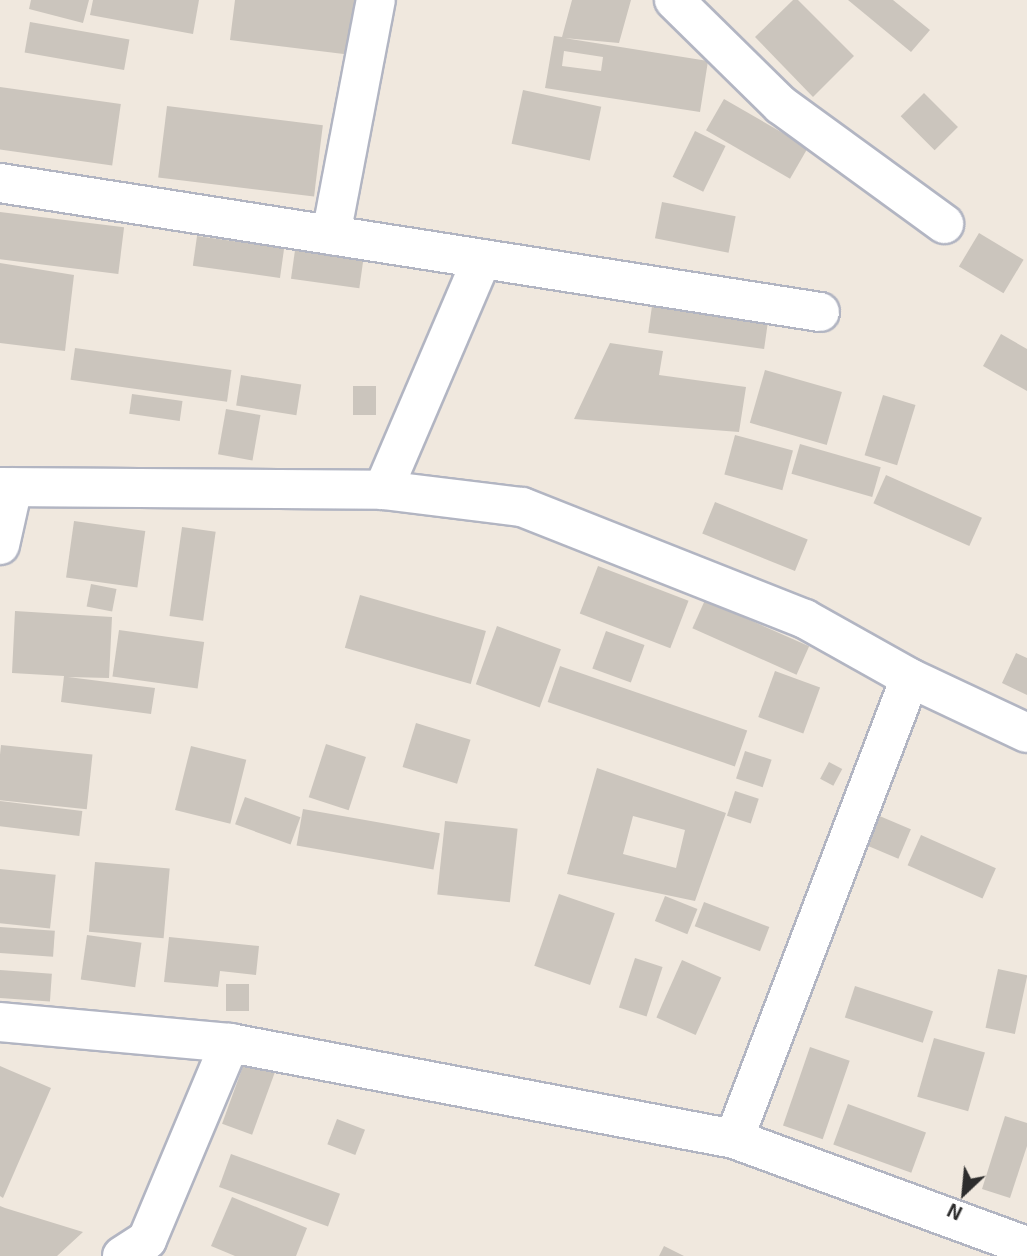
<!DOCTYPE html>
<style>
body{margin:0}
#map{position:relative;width:1027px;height:1256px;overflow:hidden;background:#f0e8de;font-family:"Exo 2",sans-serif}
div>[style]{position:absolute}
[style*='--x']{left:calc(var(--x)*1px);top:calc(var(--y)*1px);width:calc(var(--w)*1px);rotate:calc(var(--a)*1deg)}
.building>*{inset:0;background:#cbc5bd;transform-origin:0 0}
.roads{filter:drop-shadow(2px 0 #b2b5c2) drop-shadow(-2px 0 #b2b5c2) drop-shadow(0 2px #b2b5c2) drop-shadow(0 -2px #b2b5c2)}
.minor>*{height:38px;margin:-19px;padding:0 19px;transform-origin:19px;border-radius:19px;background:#fff}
span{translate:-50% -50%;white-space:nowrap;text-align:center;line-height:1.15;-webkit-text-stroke:7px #fff;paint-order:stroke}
.north{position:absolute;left:929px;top:1158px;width:70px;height:70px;-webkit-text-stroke:5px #fff;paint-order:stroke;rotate:206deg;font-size:19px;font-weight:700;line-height:28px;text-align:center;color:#2d2d2d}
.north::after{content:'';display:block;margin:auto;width:24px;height:32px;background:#2d2d2d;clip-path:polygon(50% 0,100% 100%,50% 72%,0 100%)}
</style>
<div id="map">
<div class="building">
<div style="clip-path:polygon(31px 0,89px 0,83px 23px,29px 9px)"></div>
<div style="clip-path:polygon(93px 0,199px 0,193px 34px,90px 15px)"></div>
<div style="clip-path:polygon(235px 0,366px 0,360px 56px,230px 40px)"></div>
<div style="clip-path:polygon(evenodd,572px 0,631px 0,619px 43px,564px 38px,708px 61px,700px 112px,545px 88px,554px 36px,562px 37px,572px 0,564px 51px,603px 57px,601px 71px,562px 66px,564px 51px)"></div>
<div style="clip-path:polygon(793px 0,798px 0,854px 56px,813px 97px,755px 37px)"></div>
<div style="clip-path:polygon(848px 0,893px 0,930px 30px,911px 52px)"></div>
<div style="left:30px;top:22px;width:101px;height:31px;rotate:10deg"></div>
<div style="left:0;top:87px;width:122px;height:62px;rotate:8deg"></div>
<div style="left:523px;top:90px;width:80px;height:55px;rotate:12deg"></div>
<div style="left:924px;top:93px;width:48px;height:33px;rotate:45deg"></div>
<div style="left:724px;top:99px;width:97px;height:36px;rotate:30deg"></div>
<div style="left:167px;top:106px;width:157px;height:72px;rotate:7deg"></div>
<div style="left:695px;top:131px;width:34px;height:51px;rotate:26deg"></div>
<div style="left:662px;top:202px;width:75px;height:37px;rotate:11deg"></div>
<div style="left:0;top:212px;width:125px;height:47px;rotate:7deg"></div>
<div style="left:979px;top:233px;width:52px;height:39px;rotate:31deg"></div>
<div style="left:197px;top:236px;width:88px;height:30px;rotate:8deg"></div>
<div style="left:296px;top:243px;width:69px;height:36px;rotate:8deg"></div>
<div style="clip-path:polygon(0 263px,74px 275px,65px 351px,0 343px)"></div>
<div style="left:652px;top:306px;width:117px;height:27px;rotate:8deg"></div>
<div style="clip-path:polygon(1001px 334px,1027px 349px,1027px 391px,983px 366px)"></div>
<div style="clip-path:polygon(610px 343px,663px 351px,659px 375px,746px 387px,739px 432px,574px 419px)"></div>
<div style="left:75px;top:348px;width:158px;height:32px;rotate:8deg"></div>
<div style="left:765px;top:370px;width:80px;height:55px;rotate:16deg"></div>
<div style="left:241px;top:375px;width:61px;height:31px;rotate:9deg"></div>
<div style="left:353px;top:386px;width:23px;height:29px"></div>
<div style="left:132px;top:394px;width:51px;height:20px;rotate:8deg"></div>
<div style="left:883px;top:395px;width:34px;height:63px;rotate:17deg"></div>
<div style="left:226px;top:409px;width:35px;height:46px;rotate:10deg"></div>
<div style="left:735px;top:435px;width:60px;height:41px;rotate:15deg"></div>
<div style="left:800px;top:444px;width:84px;height:31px;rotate:16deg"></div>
<div style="left:886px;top:475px;width:105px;height:31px;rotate:24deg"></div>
<div style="left:715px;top:502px;width:100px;height:34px;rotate:22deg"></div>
<div style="left:74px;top:521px;width:72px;height:57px;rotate:8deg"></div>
<div style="left:182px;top:527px;width:34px;height:90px;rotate:8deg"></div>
<div style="left:598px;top:566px;width:97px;height:51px;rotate:21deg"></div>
<div style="left:91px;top:584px;width:26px;height:23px;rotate:11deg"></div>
<div style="left:360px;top:595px;width:131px;height:55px;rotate:16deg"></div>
<div style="left:705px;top:600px;width:114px;height:31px;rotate:24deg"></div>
<div style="clip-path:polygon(15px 611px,112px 617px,109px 678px,68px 677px,155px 688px,151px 714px,61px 702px,64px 676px,12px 673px)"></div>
<div style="left:497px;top:626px;width:68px;height:62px;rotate:20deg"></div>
<div style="left:119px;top:630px;width:86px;height:47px;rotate:8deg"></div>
<div style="left:606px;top:631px;width:41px;height:40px;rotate:20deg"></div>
<div style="clip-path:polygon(1016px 653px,1027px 658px,1027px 695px,1002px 683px)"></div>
<div style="left:560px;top:666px;width:198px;height:38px;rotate:19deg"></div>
<div style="left:775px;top:671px;width:48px;height:49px;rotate:20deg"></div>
<div style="left:416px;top:723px;width:57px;height:46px;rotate:17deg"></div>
<div style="left:326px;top:744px;width:42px;height:56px;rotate:18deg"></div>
<div style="left:1px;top:745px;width:92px;height:55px;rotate:6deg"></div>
<div style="left:191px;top:746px;width:57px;height:66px;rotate:14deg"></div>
<div style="left:745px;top:751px;width:28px;height:29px;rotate:18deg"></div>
<div style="left:829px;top:762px;width:15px;height:19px;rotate:28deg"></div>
<div style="clip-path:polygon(evenodd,597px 768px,726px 813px,695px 901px,567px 874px,597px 768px,633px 816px,685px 830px,676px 868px,623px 854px,633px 816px)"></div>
<div style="left:735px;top:791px;width:25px;height:26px;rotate:18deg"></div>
<div style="left:245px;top:797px;width:59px;height:29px;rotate:20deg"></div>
<div style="left:0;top:801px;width:83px;height:25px;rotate:7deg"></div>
<div style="left:303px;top:809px;width:139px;height:37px;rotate:10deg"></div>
<div style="left:863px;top:809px;width:52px;height:32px;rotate:23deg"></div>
<div style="left:445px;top:821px;width:73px;height:74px;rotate:6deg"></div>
<div style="left:921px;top:835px;width:82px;height:33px;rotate:24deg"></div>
<div style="left:95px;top:862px;width:75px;height:70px;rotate:5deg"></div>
<div style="left:0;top:869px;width:56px;height:54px;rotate:6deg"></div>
<div style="left:559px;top:894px;width:59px;height:76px;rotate:19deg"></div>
<div style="left:665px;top:896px;width:35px;height:27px;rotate:22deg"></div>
<div style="left:704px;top:902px;width:70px;height:26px;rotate:21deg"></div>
<div style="left:0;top:927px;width:55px;height:26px;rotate:4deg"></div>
<div style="left:87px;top:935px;width:55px;height:45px;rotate:8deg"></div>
<div style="clip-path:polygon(169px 937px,259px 946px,256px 975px,220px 971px,218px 987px,164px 982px)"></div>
<div style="left:635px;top:958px;width:29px;height:52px;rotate:18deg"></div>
<div style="left:682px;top:960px;width:43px;height:63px;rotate:24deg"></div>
<div style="left:998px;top:969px;width:30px;height:60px;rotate:12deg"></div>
<div style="left:0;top:970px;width:52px;height:28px;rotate:4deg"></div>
<div style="left:226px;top:984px;width:23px;height:27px"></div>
<div style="left:855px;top:986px;width:82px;height:33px;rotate:18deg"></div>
<div style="left:934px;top:1038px;width:53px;height:61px;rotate:16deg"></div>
<div style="left:810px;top:1047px;width:42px;height:83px;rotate:19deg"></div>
<div style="left:246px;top:1058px;width:32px;height:70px;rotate:20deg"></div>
<div style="clip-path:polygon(0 1066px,51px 1088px,3px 1198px,0 1196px)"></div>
<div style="left:848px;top:1104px;width:83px;height:43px;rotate:20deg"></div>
<div style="clip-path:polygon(1005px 1116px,1027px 1123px,1027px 1146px,1010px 1198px,982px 1189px)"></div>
<div style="left:337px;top:1119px;width:30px;height:27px;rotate:21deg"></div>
<div style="left:231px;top:1154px;width:116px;height:35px;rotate:20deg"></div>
<div style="clip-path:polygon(232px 1197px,307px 1228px,296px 1256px,235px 1256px,211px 1246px)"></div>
<div style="clip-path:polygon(0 1206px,5px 1208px,83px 1232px,57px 1256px,0 1256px)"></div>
<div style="clip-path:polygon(664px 1246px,684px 1256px,659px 1256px)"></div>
</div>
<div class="roads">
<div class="minor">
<div style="--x:674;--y:0;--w:150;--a:44.5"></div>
<div style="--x:781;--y:105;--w:202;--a:36.1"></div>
<div style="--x:0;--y:183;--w:830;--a:8.94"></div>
<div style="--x:331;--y:235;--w:239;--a:-79.2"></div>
<div style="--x:0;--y:487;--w:383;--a:0.4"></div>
<div style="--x:383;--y:490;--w:140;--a:7"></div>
<div style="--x:522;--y:507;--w:304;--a:21.6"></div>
<div style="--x:805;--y:619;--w:120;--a:29.3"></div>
<div style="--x:910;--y:678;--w:129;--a:25.2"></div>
<div style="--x:383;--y:490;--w:251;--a:-66.8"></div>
<div style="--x:0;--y:545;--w:59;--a:-77.4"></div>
<div style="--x:0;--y:1022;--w:231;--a:5.2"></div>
<div style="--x:230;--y:1043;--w:513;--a:10.78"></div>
<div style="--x:734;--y:1139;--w:312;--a:20.1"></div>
<div style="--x:734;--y:1139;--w:493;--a:-69.1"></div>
<div style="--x:122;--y:1256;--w:30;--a:-33"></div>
<div style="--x:147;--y:1240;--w:214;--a:-67.2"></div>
</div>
</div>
<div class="north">N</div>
</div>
